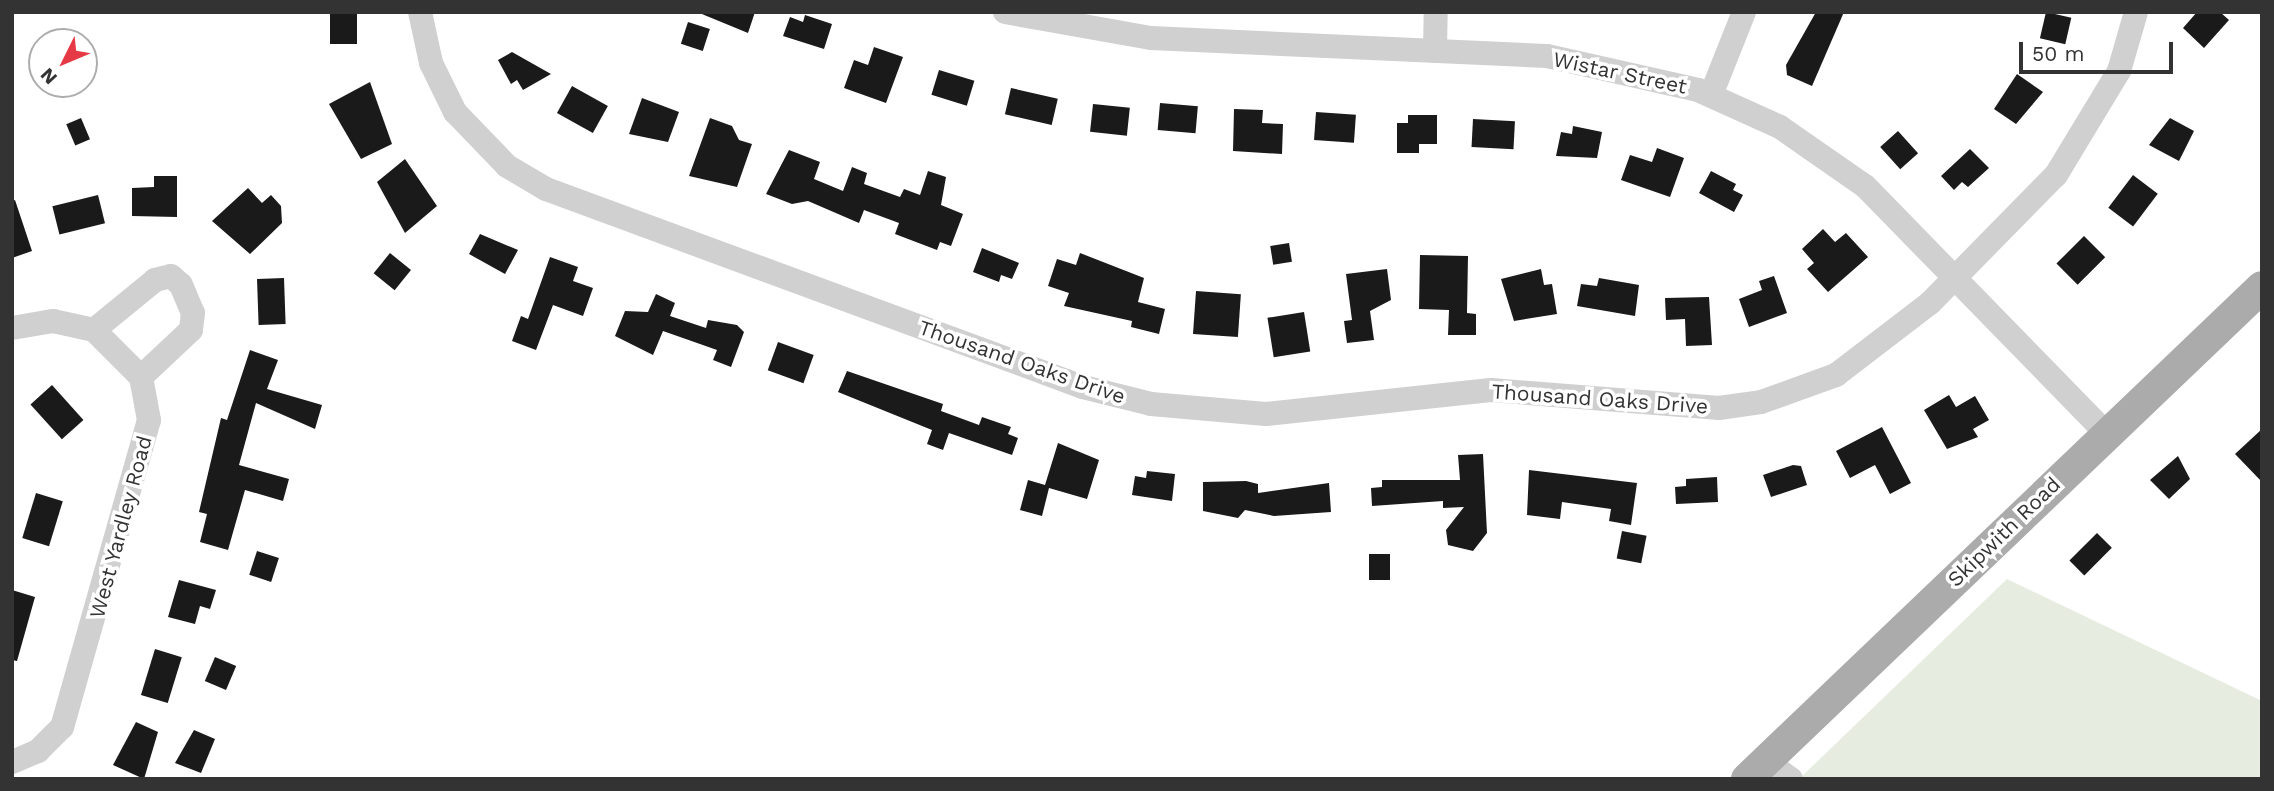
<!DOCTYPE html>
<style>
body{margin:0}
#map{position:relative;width:2274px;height:791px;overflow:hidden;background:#fff;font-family:"Work Sans",sans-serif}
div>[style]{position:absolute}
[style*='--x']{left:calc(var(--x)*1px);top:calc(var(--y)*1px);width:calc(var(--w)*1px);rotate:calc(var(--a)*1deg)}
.green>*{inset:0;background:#e6ecdf}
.building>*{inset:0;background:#1a1a1a;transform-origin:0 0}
.minor>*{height:24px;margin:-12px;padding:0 12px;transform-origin:12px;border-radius:12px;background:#d0d0d0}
.major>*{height:32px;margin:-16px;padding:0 16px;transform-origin:16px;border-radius:16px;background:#ababab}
span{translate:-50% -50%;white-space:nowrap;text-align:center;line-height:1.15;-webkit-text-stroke:7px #fff;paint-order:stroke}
.street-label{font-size:21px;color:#333}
.frame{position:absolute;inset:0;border:14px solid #333;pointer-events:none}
.north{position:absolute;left:28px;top:28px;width:70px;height:70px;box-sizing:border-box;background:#fff;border:2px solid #adadad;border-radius:50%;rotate:227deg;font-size:19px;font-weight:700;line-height:28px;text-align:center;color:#333}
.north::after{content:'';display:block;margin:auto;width:24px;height:32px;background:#e63946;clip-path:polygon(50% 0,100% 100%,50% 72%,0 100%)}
.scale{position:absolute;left:2019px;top:42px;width:154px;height:32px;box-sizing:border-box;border:4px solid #333;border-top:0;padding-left:9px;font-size:21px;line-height:24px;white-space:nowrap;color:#333;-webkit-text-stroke:5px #fff;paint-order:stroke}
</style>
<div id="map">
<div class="green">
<div style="clip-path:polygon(2007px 579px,2262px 701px,2262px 779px,1799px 779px)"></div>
</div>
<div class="building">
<div style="left:330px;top:12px;width:27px;height:32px"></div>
<div style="clip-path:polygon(697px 12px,755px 12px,748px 33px)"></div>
<div style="clip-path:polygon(1816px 12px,1844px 12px,1812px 86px,1787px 75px,1786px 65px)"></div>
<div style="left:2046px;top:12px;width:26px;height:27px;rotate:13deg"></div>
<div style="clip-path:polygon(2197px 12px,2220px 12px,2229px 20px,2204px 48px,2183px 28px)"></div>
<div style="clip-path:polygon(805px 15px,832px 24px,824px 49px,783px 36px,790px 17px,803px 22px)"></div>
<div style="left:688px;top:22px;width:23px;height:23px;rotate:18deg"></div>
<div style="clip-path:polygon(874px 47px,903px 57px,886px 103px,844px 88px,854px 60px,868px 65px)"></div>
<div style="clip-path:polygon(512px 52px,551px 74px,523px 90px,517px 80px,511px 84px,498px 60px)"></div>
<div style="left:939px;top:70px;width:37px;height:26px;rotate:17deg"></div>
<div style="clip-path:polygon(2017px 74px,2043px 92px,2016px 124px,1994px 109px)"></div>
<div style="clip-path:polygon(370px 82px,392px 144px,361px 159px,329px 104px)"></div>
<div style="left:572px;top:86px;width:41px;height:31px;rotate:29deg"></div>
<div style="left:1011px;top:88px;width:48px;height:27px;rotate:13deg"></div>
<div style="clip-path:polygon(642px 98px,679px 112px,668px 142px,629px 134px)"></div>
<div style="left:1160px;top:103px;width:38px;height:27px;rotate:5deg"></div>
<div style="left:1093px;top:104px;width:37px;height:28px;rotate:6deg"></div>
<div style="clip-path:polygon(1234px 109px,1263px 110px,1262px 123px,1283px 124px,1282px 154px,1233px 151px)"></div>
<div style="left:1316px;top:112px;width:40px;height:28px;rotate:4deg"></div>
<div style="clip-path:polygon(1408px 115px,1437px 115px,1437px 144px,1419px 144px,1419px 153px,1397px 153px,1397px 123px,1408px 123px)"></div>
<div style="left:81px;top:118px;width:23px;height:16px;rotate:67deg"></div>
<div style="clip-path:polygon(710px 118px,732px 126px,739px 140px,752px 144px,737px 187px,689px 176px)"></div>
<div style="clip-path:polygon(2170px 118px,2194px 131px,2179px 161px,2149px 145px)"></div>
<div style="left:1473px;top:119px;width:42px;height:28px;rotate:3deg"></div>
<div style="clip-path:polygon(1573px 126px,1602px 132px,1597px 158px,1556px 156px,1561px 132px,1572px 134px)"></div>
<div style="left:1898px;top:131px;width:30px;height:24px;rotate:48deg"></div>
<div style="clip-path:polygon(1657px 148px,1684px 158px,1670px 197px,1621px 180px,1630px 155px,1652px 162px)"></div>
<div style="clip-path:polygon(1970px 149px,1989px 168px,1968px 187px,1962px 182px,1954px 190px,1941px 176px)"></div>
<div style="clip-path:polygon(789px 150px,820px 162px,814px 179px,843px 191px,852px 167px,867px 173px,864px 184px,900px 197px,904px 189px,920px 195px,928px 171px,946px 177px,941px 205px,963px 214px,951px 246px,940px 242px,937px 250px,895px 234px,899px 223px,864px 210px,859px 223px,808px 201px,792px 204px,766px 194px)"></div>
<div style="clip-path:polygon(405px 159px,437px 206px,405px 233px,377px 182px)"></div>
<div style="clip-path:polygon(1711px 171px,1736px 184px,1733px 190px,1743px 195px,1734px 212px,1699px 193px)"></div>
<div style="left:2133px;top:175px;width:31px;height:41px;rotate:37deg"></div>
<div style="clip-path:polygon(154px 176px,177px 176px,177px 217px,132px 216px,132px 188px,154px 187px)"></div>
<div style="clip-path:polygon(248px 188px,262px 203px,271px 195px,281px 206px,282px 223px,250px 254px,212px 221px)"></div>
<div style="left:98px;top:195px;width:29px;height:47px;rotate:76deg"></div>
<div style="clip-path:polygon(15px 200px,32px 251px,12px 258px,12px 201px)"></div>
<div style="clip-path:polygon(1823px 229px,1835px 242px,1846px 233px,1868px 257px,1828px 292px,1807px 269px,1814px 263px,1802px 249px)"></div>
<div style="clip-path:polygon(480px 234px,518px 250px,505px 274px,469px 254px)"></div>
<div style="left:2084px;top:236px;width:30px;height:39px;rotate:45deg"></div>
<div style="left:1289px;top:243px;width:19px;height:19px;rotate:81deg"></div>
<div style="clip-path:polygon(982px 248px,1019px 263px,1012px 279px,1001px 275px,999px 282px,973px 272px)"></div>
<div style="left:390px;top:253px;width:27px;height:26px;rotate:39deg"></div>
<div style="clip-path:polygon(1080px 253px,1144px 278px,1138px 302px,1165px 309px,1159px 334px,1131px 327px,1132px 321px,1064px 306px,1069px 293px,1048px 286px,1057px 259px,1076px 265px)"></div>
<div style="clip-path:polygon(1420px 255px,1468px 256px,1467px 313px,1476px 314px,1476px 335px,1448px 335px,1449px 310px,1419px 309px)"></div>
<div style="clip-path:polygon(550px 257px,578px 267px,573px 281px,593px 288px,583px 316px,553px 305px,536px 350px,512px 341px,521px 316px,528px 319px)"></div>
<div style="clip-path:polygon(1387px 269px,1391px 300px,1370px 311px,1374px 340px,1347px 343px,1344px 321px,1352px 320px,1346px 274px)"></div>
<div style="clip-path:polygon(1541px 269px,1544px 285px,1552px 284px,1557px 314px,1514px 321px,1501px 279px)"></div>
<div style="clip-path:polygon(1774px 276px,1787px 313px,1749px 327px,1739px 299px,1762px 290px,1759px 281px)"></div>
<div style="left:284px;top:278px;width:46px;height:27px;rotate:88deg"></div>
<div style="clip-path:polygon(1599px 278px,1639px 285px,1635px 316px,1577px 306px,1581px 284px,1597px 286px)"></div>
<div style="left:1196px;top:291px;width:45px;height:43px;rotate:4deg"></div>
<div style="clip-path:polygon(656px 294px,675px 303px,670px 316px,706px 328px,708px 320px,737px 325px,744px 332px,731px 367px,713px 360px,717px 350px,663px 331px,653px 355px,615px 336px,625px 311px,648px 312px)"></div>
<div style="clip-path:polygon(1709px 297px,1712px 345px,1686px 346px,1685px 319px,1666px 320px,1665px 298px)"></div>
<div style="left:1304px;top:312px;width:40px;height:37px;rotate:81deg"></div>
<div style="left:778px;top:342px;width:38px;height:30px;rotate:20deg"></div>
<div style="clip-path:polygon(250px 350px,278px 360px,267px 389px,322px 405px,315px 429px,256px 403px,239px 465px,289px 479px,283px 501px,245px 490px,228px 550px,200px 542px,207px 514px,199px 512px,221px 418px,227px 420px)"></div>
<div style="clip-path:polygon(847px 371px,943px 404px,941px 411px,979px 425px,982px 417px,1011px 427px,1008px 434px,1018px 438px,1012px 455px,949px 433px,943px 450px,927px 444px,932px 430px,838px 392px)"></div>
<div style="left:52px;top:385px;width:47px;height:29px;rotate:48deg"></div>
<div style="clip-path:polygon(1949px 395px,1956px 407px,1975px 396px,1989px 420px,1973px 429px,1978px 437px,1947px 449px,1924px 410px)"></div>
<div style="clip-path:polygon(1882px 427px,1911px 483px,1890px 494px,1875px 465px,1850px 478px,1836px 451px)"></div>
<div style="clip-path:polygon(2262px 429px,2262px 482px,2235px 454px)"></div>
<div style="clip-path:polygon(1058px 443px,1099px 460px,1087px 499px,1049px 488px,1042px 516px,1020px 510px,1028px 480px,1045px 485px)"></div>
<div style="clip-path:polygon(1483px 454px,1487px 533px,1473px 551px,1448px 545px,1446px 530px,1464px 507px,1443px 508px,1443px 501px,1372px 506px,1371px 488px,1382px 487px,1382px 480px,1460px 480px,1458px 455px)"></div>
<div style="clip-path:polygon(2178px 456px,2190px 479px,2169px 499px,2150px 480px)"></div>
<div style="clip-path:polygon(1793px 465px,1801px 466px,1807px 485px,1771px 497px,1763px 475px)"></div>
<div style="clip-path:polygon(1529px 470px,1637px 483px,1631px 525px,1609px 521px,1611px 509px,1562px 502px,1560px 519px,1527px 515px)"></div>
<div style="clip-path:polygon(1147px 471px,1175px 474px,1172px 501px,1132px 495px,1135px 476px,1146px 478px)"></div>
<div style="clip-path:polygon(1717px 477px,1718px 502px,1676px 504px,1675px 487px,1686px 486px,1686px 479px)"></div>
<div style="clip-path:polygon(1246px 481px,1258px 484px,1258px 493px,1329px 483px,1331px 512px,1274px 516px,1245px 510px,1238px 518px,1203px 511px,1203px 482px)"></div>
<div style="left:36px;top:493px;width:28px;height:47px;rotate:17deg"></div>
<div style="left:1622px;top:531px;width:25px;height:28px;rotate:11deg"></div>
<div style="left:2097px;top:533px;width:21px;height:39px;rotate:45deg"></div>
<div style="left:257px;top:551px;width:23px;height:25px;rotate:18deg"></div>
<div style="left:1369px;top:554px;width:21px;height:26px"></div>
<div style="clip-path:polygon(179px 580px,216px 590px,210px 609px,200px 606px,195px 624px,168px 617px)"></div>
<div style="clip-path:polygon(12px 590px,35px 597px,17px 661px,12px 660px)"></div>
<div style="left:155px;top:649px;width:28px;height:48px;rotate:17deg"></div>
<div style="left:215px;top:657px;width:23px;height:26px;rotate:23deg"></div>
<div style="clip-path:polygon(136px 722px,158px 732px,144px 779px,113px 765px)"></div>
<div style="clip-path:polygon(194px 730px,215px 739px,201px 773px,175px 763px)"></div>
</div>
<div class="minor">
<div style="--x:420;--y:12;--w:52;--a:77.8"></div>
<div style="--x:431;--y:63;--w:55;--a:63.9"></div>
<div style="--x:455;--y:112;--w:75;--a:46.1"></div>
<div style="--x:507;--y:166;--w:45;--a:30.5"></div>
<div style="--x:546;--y:189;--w:572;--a:20.24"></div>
<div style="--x:1083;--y:387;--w:70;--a:14"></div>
<div style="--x:1151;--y:404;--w:115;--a:5"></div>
<div style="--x:1266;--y:414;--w:226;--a:-6.1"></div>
<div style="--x:1491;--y:390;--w:229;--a:4.5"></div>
<div style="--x:1719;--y:408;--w:42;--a:-8.1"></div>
<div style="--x:1761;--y:402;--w:80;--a:-19.8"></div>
<div style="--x:1836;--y:375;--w:118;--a:-37.5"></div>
<div style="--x:1930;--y:303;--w:180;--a:-45.5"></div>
<div style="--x:2056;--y:175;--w:122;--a:-58.8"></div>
<div style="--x:2119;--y:71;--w:61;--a:-73.9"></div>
<div style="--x:1005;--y:12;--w:148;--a:10.1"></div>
<div style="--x:1151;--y:38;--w:396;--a:2.6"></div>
<div style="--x:1547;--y:56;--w:155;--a:12.7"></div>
<div style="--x:1698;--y:90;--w:90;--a:24.3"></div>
<div style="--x:1780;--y:127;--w:103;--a:34.8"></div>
<div style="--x:1865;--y:186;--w:347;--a:45.7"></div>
<div style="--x:1435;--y:51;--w:39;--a:-89"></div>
<div style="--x:1711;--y:95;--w:89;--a:-68.3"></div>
<div style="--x:12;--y:328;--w:42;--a:-9.7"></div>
<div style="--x:53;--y:321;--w:42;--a:12.4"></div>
<div style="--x:94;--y:330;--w:66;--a:45"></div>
<div style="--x:141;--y:377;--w:44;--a:79.5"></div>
<div style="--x:149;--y:420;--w:319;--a:105.8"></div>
<div style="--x:62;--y:727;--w:34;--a:135"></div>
<div style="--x:38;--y:751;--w:28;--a:157"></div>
<div style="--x:94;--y:330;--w:79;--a:-39.3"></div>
<div style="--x:155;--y:280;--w:16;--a:-14"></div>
<div style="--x:171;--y:276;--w:13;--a:42"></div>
<div style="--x:181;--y:285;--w:30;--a:67"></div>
<div style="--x:193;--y:313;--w:17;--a:97"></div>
<div style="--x:191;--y:330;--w:69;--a:136.8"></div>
<div style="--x:1766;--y:761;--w:31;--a:36"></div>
</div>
<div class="major">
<div style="--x:1747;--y:779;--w:712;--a:-43.69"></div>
</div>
<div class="street-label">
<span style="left:1620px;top:73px;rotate:12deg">Wistar Street</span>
<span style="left:1022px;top:362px;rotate:19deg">Thousand Oaks Drive</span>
<span style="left:1600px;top:399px;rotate:4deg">Thousand Oaks Drive</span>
<span style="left:121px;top:527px;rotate:-75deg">West Yardley Road</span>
<span style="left:2004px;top:532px;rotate:-44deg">Skipwith Road</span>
</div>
<div class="frame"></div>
<div class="north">N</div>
<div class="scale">50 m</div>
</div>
